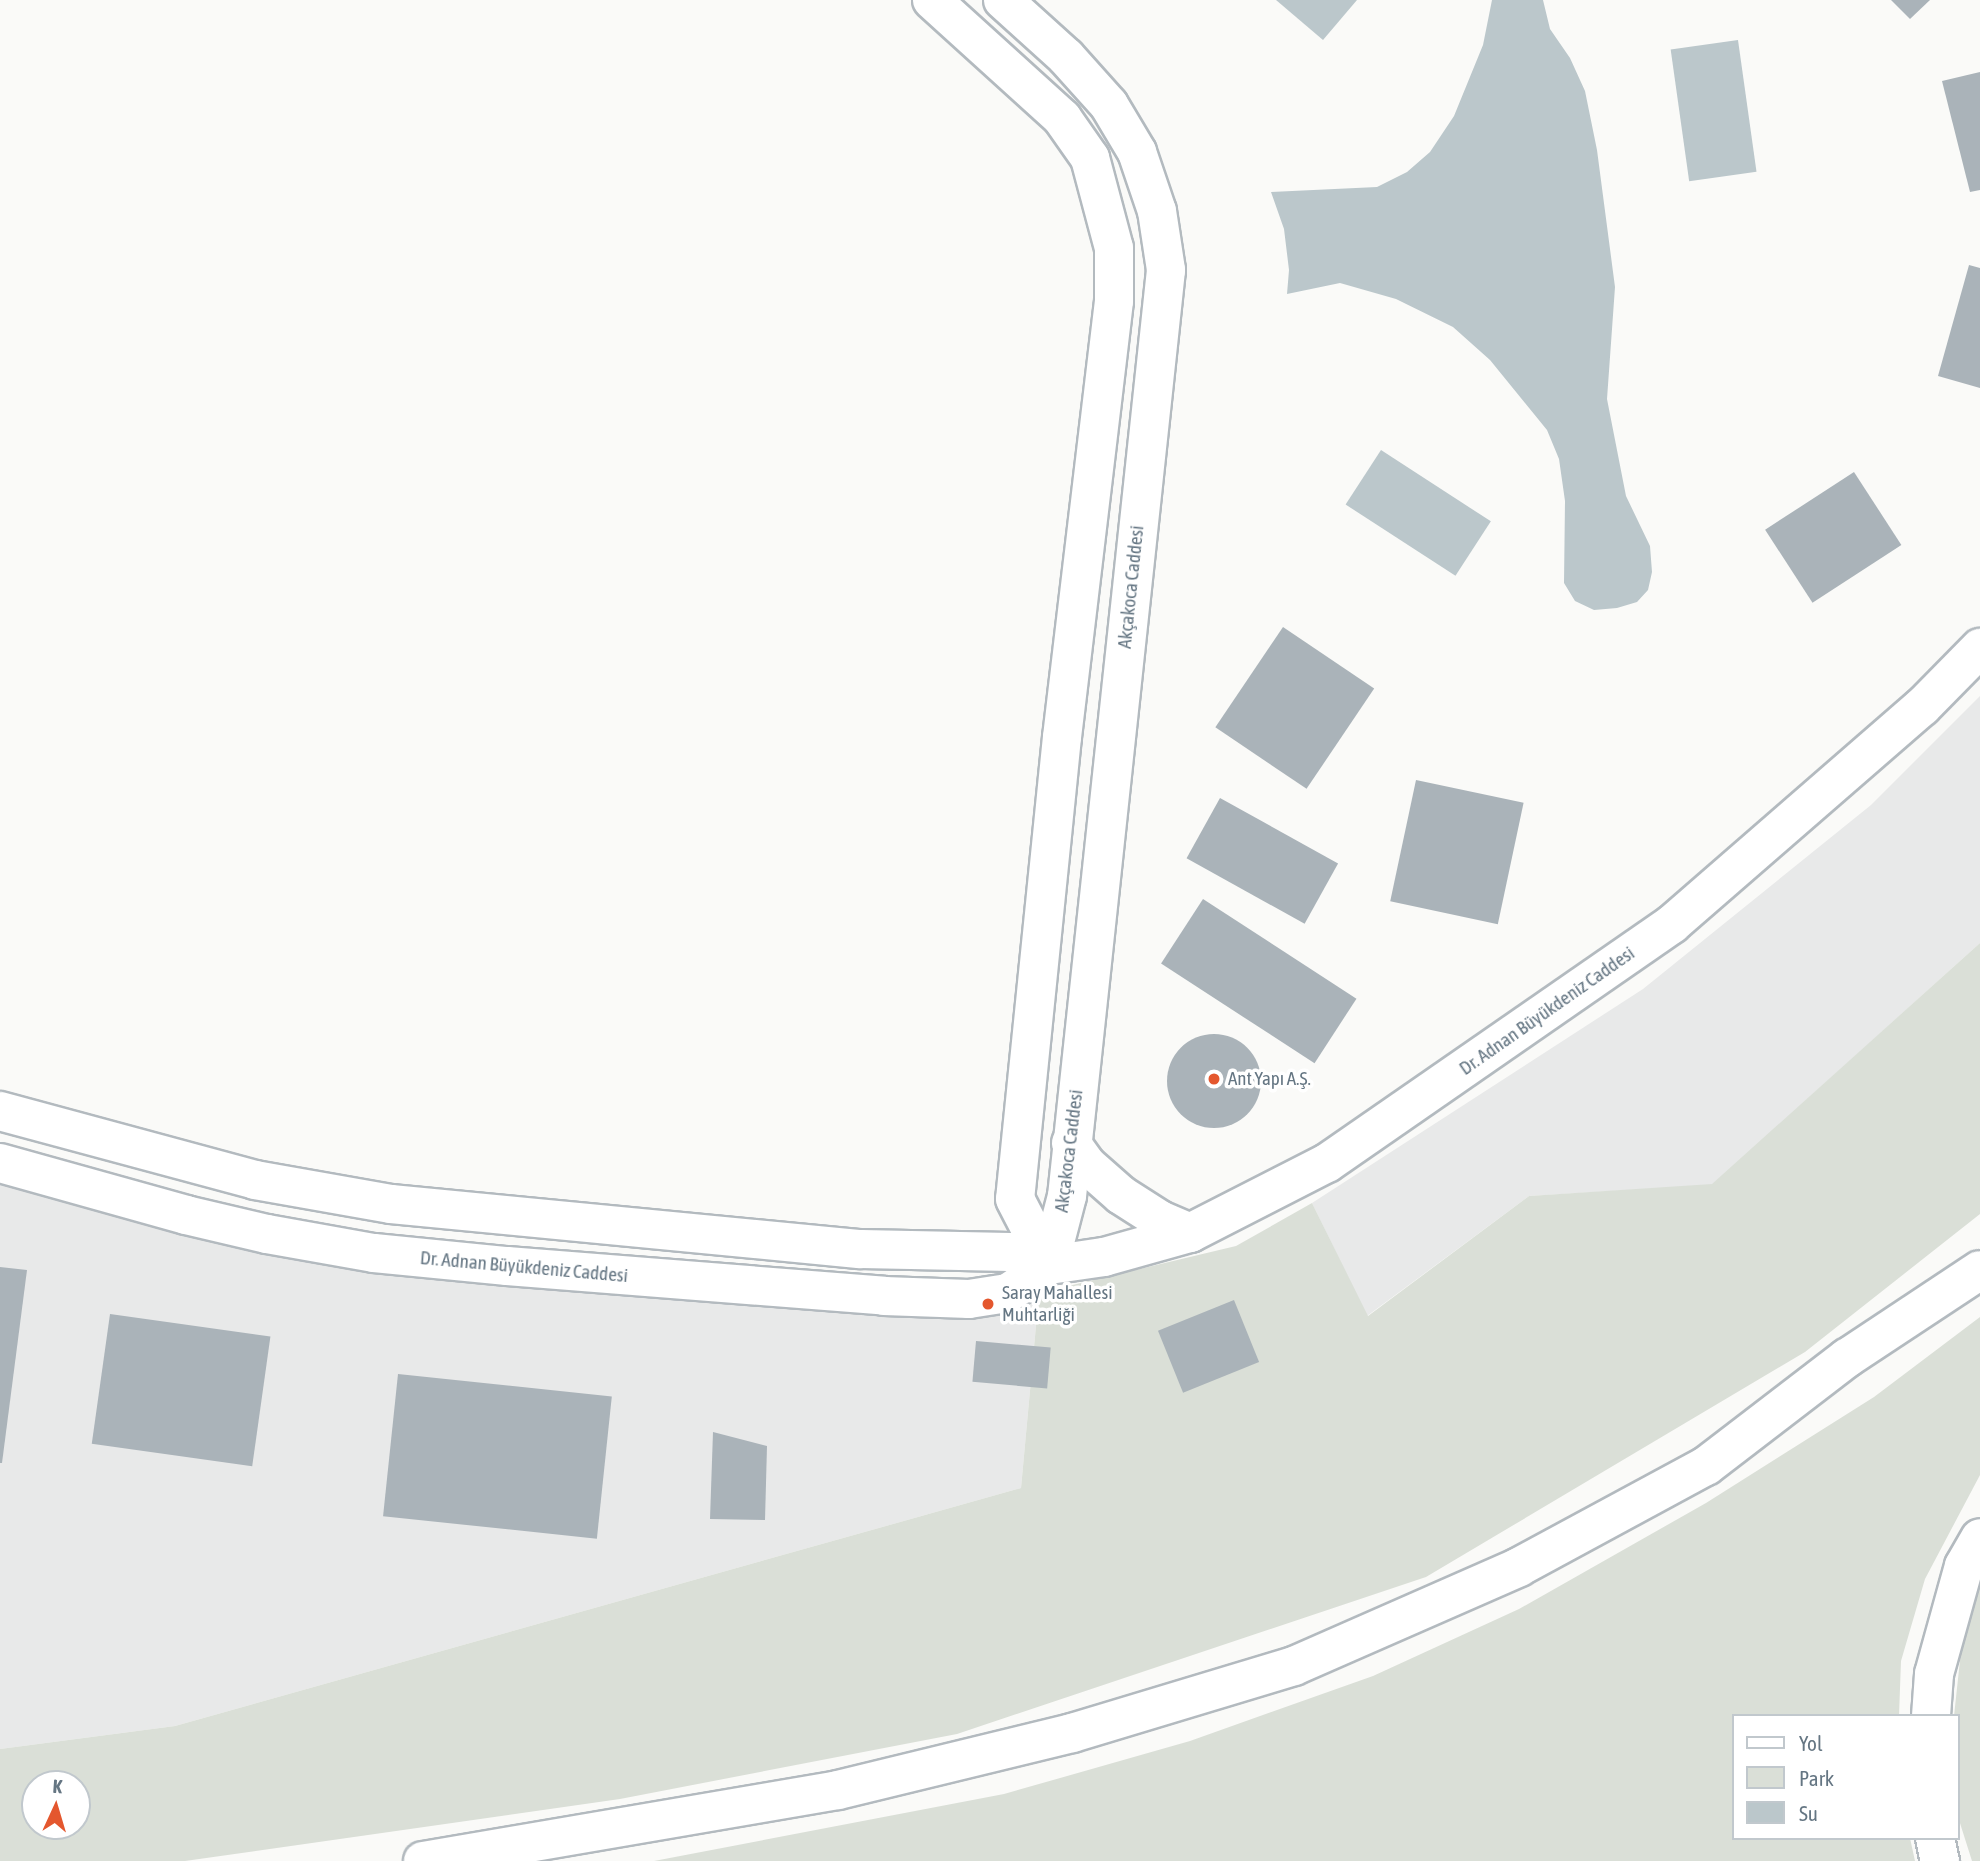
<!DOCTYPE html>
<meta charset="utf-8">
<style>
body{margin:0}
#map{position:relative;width:1980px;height:1861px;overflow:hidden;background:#fafaf8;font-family:"Asap Condensed",sans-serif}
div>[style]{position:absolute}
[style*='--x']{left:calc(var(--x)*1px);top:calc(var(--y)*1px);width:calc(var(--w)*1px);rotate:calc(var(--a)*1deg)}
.built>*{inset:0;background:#e8e9e9}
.green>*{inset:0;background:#dadfd7}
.water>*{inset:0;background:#bbc7cb;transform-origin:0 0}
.building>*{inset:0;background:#aab3b9;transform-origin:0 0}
.round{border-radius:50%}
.roads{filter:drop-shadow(2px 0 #b3babf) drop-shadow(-2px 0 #b3babf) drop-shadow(0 2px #b3babf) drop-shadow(0 -2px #b3babf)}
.secondary>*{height:38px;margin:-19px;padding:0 19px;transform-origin:19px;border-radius:19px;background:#fff}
.highway>*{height:38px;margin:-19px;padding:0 19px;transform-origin:19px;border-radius:19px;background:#fff}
.dots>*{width:19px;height:19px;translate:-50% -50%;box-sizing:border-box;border:4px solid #fff;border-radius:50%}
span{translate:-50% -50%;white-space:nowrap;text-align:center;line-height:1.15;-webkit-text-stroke:7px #fff;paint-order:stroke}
.street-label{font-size:19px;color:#657683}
.poi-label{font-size:19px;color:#657683}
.left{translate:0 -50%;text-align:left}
.legend{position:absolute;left:1732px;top:1714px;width:228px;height:126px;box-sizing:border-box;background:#fff;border:2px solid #c1c8cd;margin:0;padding:9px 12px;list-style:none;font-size:21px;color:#657683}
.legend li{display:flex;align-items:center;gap:14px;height:35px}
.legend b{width:35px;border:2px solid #c1c8cd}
.north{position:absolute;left:21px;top:1770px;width:70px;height:70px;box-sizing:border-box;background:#fff;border:2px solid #c1c8cd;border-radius:50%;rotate:4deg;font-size:19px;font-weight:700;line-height:28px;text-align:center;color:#657683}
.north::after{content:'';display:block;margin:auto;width:24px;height:32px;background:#e4572e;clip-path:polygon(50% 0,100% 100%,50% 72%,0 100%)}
</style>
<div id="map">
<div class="built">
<div style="clip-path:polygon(1980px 696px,1980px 943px,1712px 1185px,1529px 1196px,1367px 1316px,1312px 1203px,1643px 989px,1871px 805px)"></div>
<div style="clip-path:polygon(0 1159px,238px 1229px,1039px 1293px,1021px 1488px,175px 1726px,0 1749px)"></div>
</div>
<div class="green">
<div style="clip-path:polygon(evenodd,1980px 943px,1980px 1214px,1805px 1352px,1426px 1577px,957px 1734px,620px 1799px,185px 1861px,0 1861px,0 1749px,175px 1726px,1021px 1488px,1039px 1293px,1236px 1246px,1312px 1203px,1368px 1316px,1529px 1196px,1712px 1184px,1980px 943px,35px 1784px,77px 1784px,77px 1826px,35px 1826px,35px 1784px)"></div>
<div style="clip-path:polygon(1980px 1317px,1980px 1475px,1925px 1579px,1901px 1661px,1899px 1716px,1733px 1716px,1733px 1838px,1910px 1838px,1915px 1861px,654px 1861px,1004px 1794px,1190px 1741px,1373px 1676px,1519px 1609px,1706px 1503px,1874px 1397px)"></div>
<div style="clip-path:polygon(1980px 1587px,1980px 1861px,1972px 1861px,1959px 1820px,1957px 1716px,1954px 1716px,1964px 1623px)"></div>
</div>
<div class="water">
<div style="clip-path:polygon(1276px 0,1357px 0,1323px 40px)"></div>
<div style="clip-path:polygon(1492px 0,1543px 0,1550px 29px,1570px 58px,1585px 91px,1597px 150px,1615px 287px,1607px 399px,1626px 496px,1650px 546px,1652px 572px,1648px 590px,1637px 602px,1617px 608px,1594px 610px,1575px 601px,1564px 583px,1565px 501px,1559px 459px,1547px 430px,1490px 360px,1453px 327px,1396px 299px,1340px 283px,1287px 294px,1289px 270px,1284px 229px,1271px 192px,1377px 187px,1407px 172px,1430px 152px,1454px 116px,1483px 45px)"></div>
<div style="left:1738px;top:40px;width:133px;height:68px;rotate:82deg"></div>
<div style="left:1381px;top:450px;width:131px;height:65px;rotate:33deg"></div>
</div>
<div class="building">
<div style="clip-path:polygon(1891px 0,1930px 0,1910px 19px)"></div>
<div style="clip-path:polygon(1980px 72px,1980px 190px,1970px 192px,1942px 81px)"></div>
<div style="clip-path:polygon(1969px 265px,1980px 268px,1980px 388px,1938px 376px)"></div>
<div style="left:1854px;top:472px;width:87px;height:106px;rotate:57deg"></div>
<div style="left:1283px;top:627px;width:110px;height:121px;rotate:34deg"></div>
<div style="left:1416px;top:780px;width:110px;height:124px;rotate:12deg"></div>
<div style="left:1220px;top:798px;width:135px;height:69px;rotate:29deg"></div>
<div style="left:1203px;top:899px;width:183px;height:77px;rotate:33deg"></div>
<div class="round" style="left:1167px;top:1034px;width:94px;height:94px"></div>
<div style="clip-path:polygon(0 1267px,27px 1270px,2px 1463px,0 1463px)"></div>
<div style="left:1234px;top:1300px;width:67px;height:82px;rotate:68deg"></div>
<div style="left:110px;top:1314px;width:162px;height:131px;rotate:8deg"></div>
<div style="left:976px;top:1341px;width:75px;height:41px;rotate:5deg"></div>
<div style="left:398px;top:1374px;width:215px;height:143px;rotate:6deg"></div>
<div style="clip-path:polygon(713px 1432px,767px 1446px,765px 1520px,710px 1519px)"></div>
</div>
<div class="roads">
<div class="secondary">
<div style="--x:932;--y:0;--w:176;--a:42.2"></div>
<div style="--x:1062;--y:118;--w:49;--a:55"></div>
<div style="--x:1090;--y:158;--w:93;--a:75.1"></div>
<div style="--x:1114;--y:248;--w:53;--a:90"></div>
<div style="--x:1114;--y:301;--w:439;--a:96.8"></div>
<div style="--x:1062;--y:737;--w:464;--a:95.8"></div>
<div style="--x:1015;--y:1199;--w:74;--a:62.7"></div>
<div style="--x:1003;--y:0;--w:85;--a:42.1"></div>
<div style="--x:1066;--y:57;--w:64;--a:48.1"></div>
<div style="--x:1109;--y:105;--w:55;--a:59.2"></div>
<div style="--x:1137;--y:152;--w:62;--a:71.3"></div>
<div style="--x:1157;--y:211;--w:60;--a:81.3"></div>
<div style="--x:1166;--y:270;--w:931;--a:96.1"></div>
<div style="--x:1067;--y:1196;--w:71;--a:104.6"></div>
<div style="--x:0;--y:1111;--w:264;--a:15.1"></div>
<div style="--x:255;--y:1180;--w:138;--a:10"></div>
<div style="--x:391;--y:1204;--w:472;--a:5.5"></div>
<div style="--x:861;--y:1249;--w:149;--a:1.2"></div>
<div style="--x:1010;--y:1252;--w:41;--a:18.4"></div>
<div style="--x:1049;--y:1265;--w:56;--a:-8.3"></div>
<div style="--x:1104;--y:1257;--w:89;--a:-15.6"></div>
<div style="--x:1190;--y:1233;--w:154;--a:-27.1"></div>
<div style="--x:1327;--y:1163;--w:420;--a:-34.7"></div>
<div style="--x:1672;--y:924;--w:331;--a:-41"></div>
<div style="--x:1922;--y:707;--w:83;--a:-45.5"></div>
<div style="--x:1071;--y:1143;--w:27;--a:54"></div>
<div style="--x:1087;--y:1165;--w:45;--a:41.4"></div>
<div style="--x:1121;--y:1195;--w:46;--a:32.7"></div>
<div style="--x:1160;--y:1220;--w:33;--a:23"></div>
<div style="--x:0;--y:1163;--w:193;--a:15.6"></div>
<div style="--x:186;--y:1215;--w:83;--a:13.2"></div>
<div style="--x:267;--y:1234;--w:109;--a:10.1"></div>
<div style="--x:374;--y:1253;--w:134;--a:5.6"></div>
<div style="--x:507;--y:1266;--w:378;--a:4.5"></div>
<div style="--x:884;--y:1296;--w:85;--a:2"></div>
<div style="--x:969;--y:1299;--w:39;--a:-9"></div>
<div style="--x:1008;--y:1293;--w:50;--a:-34.3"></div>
</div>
<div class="highway">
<div style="--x:1931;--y:1716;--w:42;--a:-85.9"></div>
<div style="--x:1934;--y:1674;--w:112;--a:-74.5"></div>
<div style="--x:1964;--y:1566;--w:32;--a:-60"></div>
<div style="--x:1935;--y:1838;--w:24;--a:78"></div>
<div style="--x:423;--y:1861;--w:421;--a:-9.7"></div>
<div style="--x:838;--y:1790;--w:241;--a:-13.7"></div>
<div style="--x:1072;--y:1733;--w:232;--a:-16.8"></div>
<div style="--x:1294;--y:1666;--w:246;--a:-23.7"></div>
<div style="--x:1519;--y:1567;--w:213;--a:-28.4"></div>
<div style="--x:1706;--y:1466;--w:178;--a:-37.5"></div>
<div style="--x:1847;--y:1358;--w:159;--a:-33.5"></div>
</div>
</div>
<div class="dots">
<div style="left:1214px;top:1079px;background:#e4572e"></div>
<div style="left:988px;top:1304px;background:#e4572e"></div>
</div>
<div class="street-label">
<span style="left:1131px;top:587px;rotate:-84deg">Akçakoca Caddesi</span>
<span style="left:1547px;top:1011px;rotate:-35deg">Dr. Adnan Büyükdeniz Caddesi</span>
<span style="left:1069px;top:1151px;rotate:-83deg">Akçakoca Caddesi</span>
<span style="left:524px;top:1267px;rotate:5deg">Dr. Adnan Büyükdeniz Caddesi</span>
</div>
<div class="poi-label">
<span class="left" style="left:1228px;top:1079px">Ant Yapı A.Ş.</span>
<span class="left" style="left:1002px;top:1304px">Saray Mahallesi<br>Muhtarliği</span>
</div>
<ul class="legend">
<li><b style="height:9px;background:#fff"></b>Yol</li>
<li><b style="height:19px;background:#dadfd7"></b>Park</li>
<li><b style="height:19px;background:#bbc7cb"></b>Su</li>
</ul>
<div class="north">K</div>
</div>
